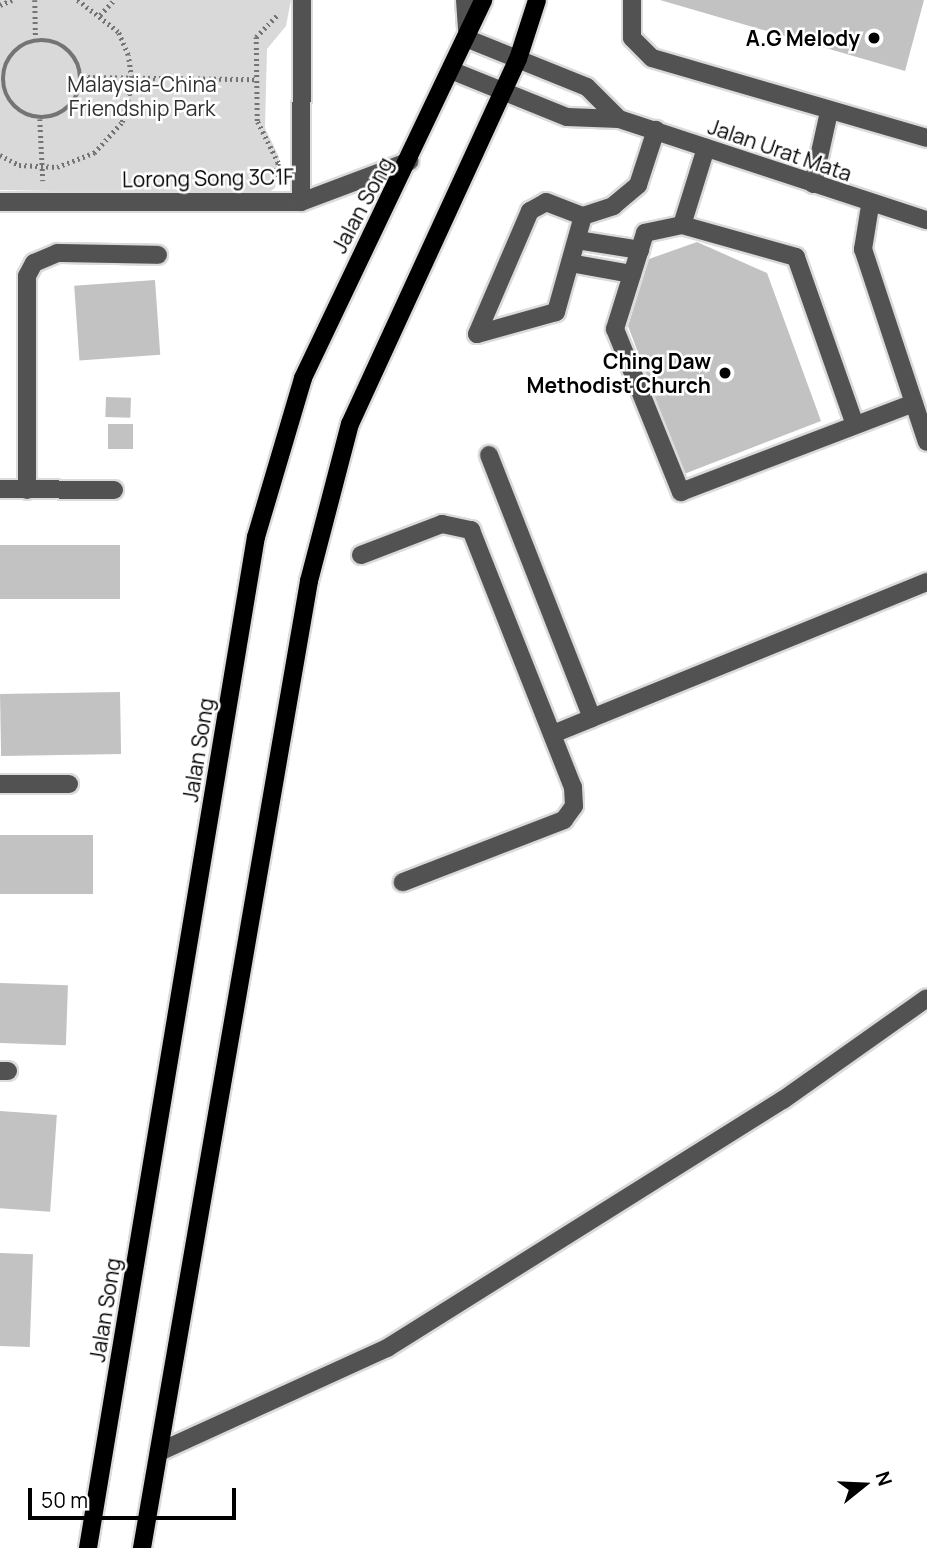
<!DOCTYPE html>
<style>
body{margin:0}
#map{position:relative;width:927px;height:1548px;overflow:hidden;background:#fff;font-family:Manrope,sans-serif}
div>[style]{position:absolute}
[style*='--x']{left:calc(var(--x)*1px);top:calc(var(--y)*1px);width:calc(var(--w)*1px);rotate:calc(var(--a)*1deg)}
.green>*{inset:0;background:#d9d9d9}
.building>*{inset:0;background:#c2c2c2;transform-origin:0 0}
.path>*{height:4.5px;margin-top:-2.25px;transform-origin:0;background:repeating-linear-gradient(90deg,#747474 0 2px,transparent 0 5.5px)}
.path>.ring{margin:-2.25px;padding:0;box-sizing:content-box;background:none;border:4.5px solid #747474;border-radius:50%}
.roads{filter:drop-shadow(2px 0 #dbdbdb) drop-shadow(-2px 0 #dbdbdb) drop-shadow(0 2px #dbdbdb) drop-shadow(0 -2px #dbdbdb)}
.minor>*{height:18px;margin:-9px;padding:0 9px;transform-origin:9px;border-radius:9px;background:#525252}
.major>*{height:18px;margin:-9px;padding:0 9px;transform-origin:9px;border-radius:9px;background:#000}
.dots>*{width:19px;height:19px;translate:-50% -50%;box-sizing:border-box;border:4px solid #fff;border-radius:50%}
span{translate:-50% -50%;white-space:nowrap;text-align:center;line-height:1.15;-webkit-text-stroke:5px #fff;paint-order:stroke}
.poi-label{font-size:21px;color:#000;font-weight:700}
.right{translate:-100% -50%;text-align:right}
.park-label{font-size:21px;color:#303030}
.street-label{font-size:21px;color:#000}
.north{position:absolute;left:829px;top:1450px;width:70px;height:70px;-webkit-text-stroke:5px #fff;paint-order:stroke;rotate:72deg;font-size:19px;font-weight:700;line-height:28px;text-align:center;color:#000}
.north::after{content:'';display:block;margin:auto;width:24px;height:32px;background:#000;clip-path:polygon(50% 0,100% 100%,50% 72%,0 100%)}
.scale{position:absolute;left:28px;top:1488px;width:208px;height:32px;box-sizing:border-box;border:4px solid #000;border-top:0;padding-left:9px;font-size:21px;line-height:24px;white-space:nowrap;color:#000;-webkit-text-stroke:5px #fff;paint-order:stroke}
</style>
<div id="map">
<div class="green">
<div style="clip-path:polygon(0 0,291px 0,286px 26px,267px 49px,265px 128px,279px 157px,275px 188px,265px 195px,0 190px)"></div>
</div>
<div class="building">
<div style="clip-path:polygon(660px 0,924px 0,905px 71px)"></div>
<div style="clip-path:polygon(697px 242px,767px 273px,821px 421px,684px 474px,628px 326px,649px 259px)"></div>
<div style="left:155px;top:280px;width:75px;height:81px;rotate:86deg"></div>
<div style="left:106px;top:397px;width:25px;height:20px;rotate:2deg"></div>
<div style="left:108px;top:424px;width:25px;height:25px"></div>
<div style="left:0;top:545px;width:120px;height:54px"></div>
<div style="left:120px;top:692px;width:62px;height:120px;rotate:89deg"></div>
<div style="left:0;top:835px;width:93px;height:59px"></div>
<div style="left:0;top:983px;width:68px;height:60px;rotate:2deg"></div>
<div style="left:0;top:1111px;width:57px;height:97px;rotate:4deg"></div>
<div style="left:0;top:1253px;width:33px;height:93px;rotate:2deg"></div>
</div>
<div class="path">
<div style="--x:35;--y:0;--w:39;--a:89"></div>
<div style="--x:0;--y:5;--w:13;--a:-23"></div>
<div style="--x:100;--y:15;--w:21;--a:-47"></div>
<div class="ring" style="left:3px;top:40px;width:73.5px;height:73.5px"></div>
<div style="--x:82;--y:77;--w:174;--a:0.7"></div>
<div style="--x:40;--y:119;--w:62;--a:87.2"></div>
<div style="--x:0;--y:155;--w:21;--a:28"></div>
<div style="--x:19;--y:165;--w:38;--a:3"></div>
<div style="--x:57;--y:167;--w:40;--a:-21"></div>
<div style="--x:94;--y:153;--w:42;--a:-47.9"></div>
<div style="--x:122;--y:122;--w:40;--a:-75.6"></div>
<div style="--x:132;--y:83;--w:28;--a:-98"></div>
<div style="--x:128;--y:55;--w:25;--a:-113"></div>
<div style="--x:118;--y:32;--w:52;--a:-142"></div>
<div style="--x:273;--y:181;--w:19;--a:-74"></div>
<div style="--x:278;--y:163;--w:47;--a:-116.6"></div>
<div style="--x:257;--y:121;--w:84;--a:-90.7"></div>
<div style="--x:256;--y:37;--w:33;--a:-46"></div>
</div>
<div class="roads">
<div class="minor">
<div style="--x:465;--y:0;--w:39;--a:86"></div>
<div style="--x:468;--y:39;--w:128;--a:22"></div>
<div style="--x:587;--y:87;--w:45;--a:45"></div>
<div style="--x:632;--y:0;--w:38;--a:90"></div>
<div style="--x:632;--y:38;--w:28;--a:45"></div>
<div style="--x:652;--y:58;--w:286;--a:16.2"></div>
<div style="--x:453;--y:71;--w:123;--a:22"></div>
<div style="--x:567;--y:117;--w:52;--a:2.2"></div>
<div style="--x:619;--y:119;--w:324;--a:18.2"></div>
<div style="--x:813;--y:184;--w:74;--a:-77.5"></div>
<div style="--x:0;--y:202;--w:301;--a:0"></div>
<div style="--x:301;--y:202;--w:116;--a:-20.6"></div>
<div style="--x:301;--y:202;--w:202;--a:-89.7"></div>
<div style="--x:870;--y:206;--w:44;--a:99.2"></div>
<div style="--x:863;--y:249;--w:203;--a:71.7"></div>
<div style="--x:583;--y:216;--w:100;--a:105.7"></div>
<div style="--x:556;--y:312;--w:82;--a:164.4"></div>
<div style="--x:477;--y:334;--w:134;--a:-66.7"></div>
<div style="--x:530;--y:211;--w:18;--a:-29"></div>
<div style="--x:546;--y:202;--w:40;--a:21"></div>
<div style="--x:583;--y:216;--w:32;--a:-18"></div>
<div style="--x:613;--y:206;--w:33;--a:-40"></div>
<div style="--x:638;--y:185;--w:58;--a:-71.9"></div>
<div style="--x:682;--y:225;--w:81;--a:-72.7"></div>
<div style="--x:577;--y:240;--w:64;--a:9"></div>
<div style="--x:570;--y:263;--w:63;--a:10.1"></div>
<div style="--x:855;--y:425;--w:178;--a:-109.4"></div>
<div style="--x:796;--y:257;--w:118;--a:-164.3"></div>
<div style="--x:682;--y:225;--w:38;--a:168"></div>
<div style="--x:645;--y:233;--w:101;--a:107.4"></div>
<div style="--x:615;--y:329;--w:176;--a:68"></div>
<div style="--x:681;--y:492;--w:249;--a:-20.9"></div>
<div style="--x:489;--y:455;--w:282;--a:68.6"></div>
<div style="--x:592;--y:718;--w:362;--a:-22.1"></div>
<div style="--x:0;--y:489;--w:114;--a:0.5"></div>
<div style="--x:27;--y:490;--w:214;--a:-90"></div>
<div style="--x:27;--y:276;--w:15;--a:-62"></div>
<div style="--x:34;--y:263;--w:25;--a:-23"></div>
<div style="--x:57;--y:253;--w:101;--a:1.1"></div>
<div style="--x:361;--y:555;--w:87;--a:-20.9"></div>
<div style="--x:442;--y:524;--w:30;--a:12"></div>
<div style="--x:471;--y:530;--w:277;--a:68.4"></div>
<div style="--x:573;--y:787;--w:19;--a:87"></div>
<div style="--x:574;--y:806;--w:17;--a:126"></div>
<div style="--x:564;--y:820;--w:173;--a:158.9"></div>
<div style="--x:553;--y:734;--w:42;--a:-22.3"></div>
<div style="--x:0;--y:784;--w:69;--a:0"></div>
<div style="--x:0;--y:1071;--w:8;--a:0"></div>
<div style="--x:159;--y:1452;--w:251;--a:-24.5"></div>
<div style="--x:387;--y:1348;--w:467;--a:-32.1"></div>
<div style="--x:783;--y:1100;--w:176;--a:-35.3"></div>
</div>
<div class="major">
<div style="--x:88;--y:1548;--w:1025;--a:-80.57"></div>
<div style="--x:256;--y:537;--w:166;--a:-73.5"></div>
<div style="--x:303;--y:378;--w:419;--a:-64.5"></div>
<div style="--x:142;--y:1548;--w:981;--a:-80.2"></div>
<div style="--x:309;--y:581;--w:162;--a:-75.4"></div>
<div style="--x:350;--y:424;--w:402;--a:-65.3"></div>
<div style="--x:518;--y:59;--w:62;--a:-72.1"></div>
</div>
</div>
<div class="dots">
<div style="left:874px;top:38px;background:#000"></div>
<div style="left:725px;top:373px;background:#000"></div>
</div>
<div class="poi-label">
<span class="right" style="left:860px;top:38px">A.G Melody</span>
<span class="right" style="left:711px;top:373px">Ching Daw<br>Methodist Church</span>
</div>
<div class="park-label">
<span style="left:142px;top:96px">Malaysia-China<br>Friendship Park</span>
</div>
<div class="street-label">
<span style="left:780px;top:150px;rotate:19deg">Jalan Urat Mata</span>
<span style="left:208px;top:178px;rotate:-1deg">Lorong Song 3C1F</span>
<span style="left:362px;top:205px;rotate:-62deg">Jalan Song</span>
<span style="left:198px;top:750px;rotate:-81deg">Jalan Song</span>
<span style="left:105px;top:1310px;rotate:-81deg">Jalan Song</span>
</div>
<div class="north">N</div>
<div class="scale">50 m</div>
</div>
